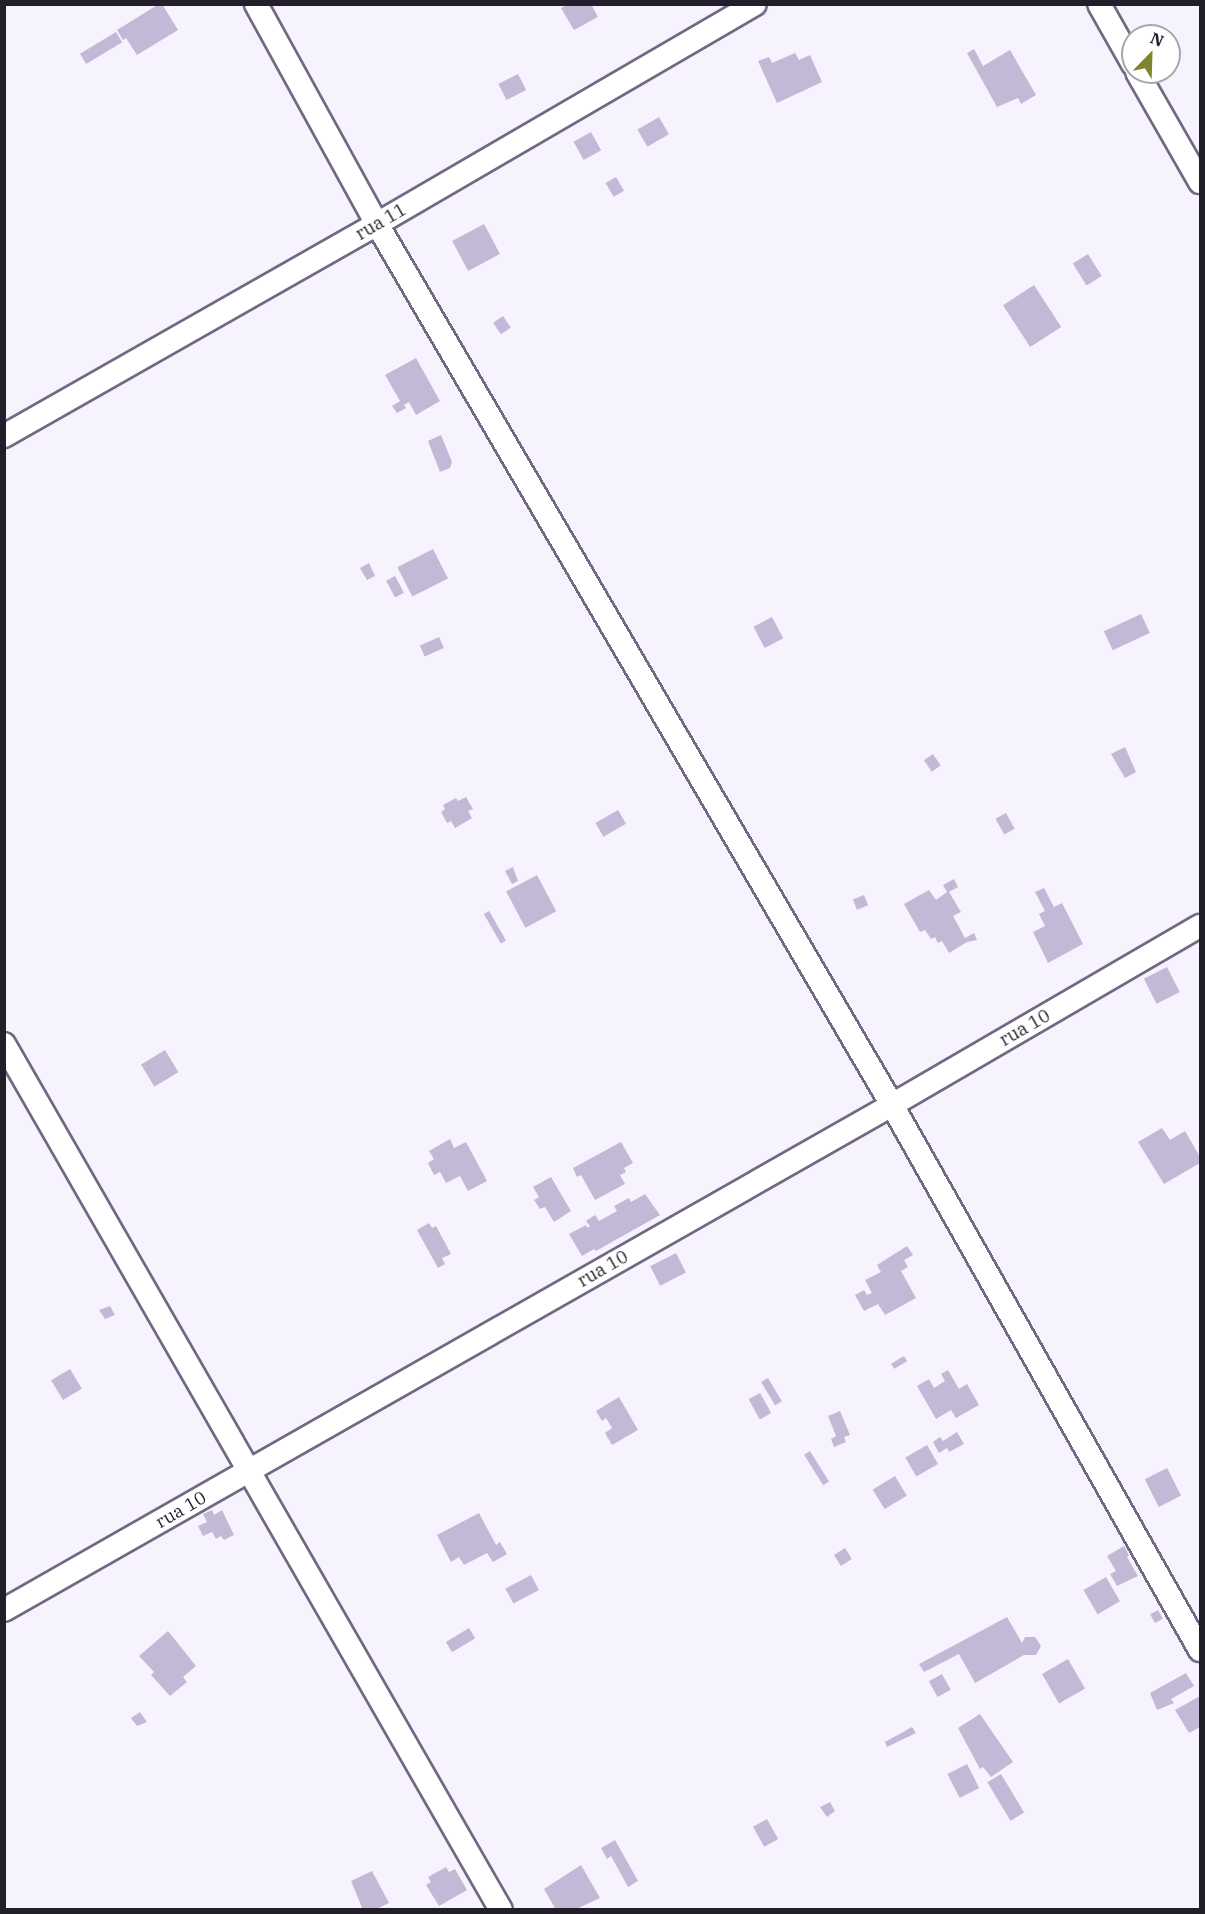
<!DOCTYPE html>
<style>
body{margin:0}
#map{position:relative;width:1205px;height:1914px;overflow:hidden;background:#f6f2fe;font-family:"IBM Plex Serif",serif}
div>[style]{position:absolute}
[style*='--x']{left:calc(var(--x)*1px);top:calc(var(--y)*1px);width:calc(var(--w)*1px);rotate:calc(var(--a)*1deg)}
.building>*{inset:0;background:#c3b9d6;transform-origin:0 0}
.roads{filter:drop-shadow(2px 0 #716882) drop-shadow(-2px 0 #716882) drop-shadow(0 2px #716882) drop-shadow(0 -2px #716882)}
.minor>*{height:22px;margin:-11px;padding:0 11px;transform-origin:11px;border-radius:11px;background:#fff}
span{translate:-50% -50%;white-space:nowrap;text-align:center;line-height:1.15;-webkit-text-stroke:6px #fff;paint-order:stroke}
.street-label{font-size:18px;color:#231f2a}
.frame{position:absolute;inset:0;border:6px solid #231f2a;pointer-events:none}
.north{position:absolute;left:1121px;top:24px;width:60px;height:60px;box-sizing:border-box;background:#fff;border:2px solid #a7a5aa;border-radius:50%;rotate:23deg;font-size:16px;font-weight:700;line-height:24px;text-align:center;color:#231f2a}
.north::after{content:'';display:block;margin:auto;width:21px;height:27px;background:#7f842e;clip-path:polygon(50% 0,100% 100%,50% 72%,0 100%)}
</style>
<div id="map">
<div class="building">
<div style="clip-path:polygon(159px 4px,162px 4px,178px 30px,137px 55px,126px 38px,123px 40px,117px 30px)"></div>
<div style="clip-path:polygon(568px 4px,591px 4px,598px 17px,574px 30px,561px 8px)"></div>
<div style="left:116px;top:32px;width:12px;height:42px;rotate:59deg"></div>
<div style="clip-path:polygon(974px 49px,983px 66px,1010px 50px,1036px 95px,1021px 104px,1018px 98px,997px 107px,967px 53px)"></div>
<div style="clip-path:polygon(795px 53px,799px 60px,810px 55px,822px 82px,777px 103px,758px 61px,769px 57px,772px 63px)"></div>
<div style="left:518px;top:74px;width:18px;height:22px;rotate:63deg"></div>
<div style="left:659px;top:117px;width:20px;height:25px;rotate:60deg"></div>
<div style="left:591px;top:132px;width:21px;height:20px;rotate:61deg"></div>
<div style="left:616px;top:177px;width:16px;height:12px;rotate:60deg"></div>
<div style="left:484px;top:224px;width:34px;height:36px;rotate:62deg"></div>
<div style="left:1088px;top:254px;width:26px;height:18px;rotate:58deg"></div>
<div style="left:1034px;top:285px;width:50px;height:37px;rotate:57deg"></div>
<div style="left:503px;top:316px;width:14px;height:12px;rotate:56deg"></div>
<div style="clip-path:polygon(416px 358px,440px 401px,416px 415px,409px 402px,404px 405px,406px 408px,397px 413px,392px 406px,400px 401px,385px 375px)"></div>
<div style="clip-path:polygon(441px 435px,452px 462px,450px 468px,440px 472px,428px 441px)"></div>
<div style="left:433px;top:549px;width:33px;height:40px;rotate:63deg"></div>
<div style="clip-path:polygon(369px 563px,375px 576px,367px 580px,360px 568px)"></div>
<div style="left:395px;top:576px;width:19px;height:10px;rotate:62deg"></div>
<div style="left:1141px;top:614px;width:21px;height:41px;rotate:65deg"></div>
<div style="left:772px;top:617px;width:24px;height:21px;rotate:62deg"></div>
<div style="left:439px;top:637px;width:12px;height:21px;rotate:66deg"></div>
<div style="clip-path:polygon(1125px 747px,1136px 772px,1125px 778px,1111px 754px)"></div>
<div style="left:933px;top:754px;width:14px;height:11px;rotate:56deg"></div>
<div style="clip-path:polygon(466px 797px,473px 809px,468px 811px,472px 818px,455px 828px,451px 821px,447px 823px,441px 812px,445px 809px,443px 805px,456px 798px,458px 801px)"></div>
<div style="left:618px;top:810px;width:16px;height:26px;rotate:60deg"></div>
<div style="left:1006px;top:813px;width:18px;height:12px;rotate:61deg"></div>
<div style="clip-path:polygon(513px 867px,518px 881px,512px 884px,505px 871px)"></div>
<div style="left:537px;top:875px;width:41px;height:35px;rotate:62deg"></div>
<div style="clip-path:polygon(954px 879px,958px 887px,949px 892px,961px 912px,953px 916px,965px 938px,974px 933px,977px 940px,967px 942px,949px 953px,942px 941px,938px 943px,935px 937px,931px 939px,925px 930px,920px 932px,904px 904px,929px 890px,936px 900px,947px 892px,943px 885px)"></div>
<div style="clip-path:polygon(1044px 888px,1054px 907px,1062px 903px,1083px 944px,1048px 963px,1033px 932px,1045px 926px,1039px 914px,1045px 911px,1035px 892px)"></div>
<div style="left:864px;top:895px;width:11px;height:12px;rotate:68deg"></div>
<div style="left:489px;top:911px;width:34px;height:6px;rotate:60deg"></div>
<div style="left:1167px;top:967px;width:28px;height:26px;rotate:63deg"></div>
<div style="left:165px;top:1050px;width:26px;height:28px;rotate:59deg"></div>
<div style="clip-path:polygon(1162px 1128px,1170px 1140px,1185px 1131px,1200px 1157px,1200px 1163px,1164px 1184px,1138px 1142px)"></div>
<div style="clip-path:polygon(450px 1139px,454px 1148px,466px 1142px,487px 1181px,468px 1191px,460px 1176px,446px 1183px,440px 1172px,434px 1175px,428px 1163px,434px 1159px,429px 1151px)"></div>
<div style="clip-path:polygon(621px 1142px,633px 1163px,624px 1168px,626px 1172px,620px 1175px,625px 1184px,595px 1200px,581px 1175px,577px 1177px,573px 1168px)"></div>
<div style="clip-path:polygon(551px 1177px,571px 1211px,554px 1222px,545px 1207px,540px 1209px,534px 1200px,539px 1197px,533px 1187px)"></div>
<div style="clip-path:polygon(645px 1194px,660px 1215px,596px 1251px,594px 1249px,582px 1256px,569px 1234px,586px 1225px,587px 1228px,590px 1226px,586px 1221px,595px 1215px,599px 1221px,617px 1211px,614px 1206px,629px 1198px,631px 1202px)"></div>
<div style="clip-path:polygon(429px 1223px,432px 1228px,436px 1226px,451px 1254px,442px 1258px,445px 1264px,438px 1268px,417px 1230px)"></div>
<div style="clip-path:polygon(907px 1246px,913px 1255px,904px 1260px,908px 1267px,901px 1271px,916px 1298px,885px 1315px,878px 1304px,864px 1311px,855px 1295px,864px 1290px,867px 1295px,872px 1293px,865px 1280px,881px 1272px,877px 1265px)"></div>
<div style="left:676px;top:1253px;width:22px;height:29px;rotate:63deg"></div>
<div style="clip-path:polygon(110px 1306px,115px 1315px,105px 1319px,99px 1310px)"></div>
<div style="left:904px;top:1356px;width:6px;height:15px;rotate:59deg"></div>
<div style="left:70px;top:1369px;width:23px;height:22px;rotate:59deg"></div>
<div style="clip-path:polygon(948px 1370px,959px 1389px,967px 1384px,979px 1405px,956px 1418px,951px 1410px,936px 1419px,917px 1386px,929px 1379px,934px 1388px,945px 1381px,941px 1374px)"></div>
<div style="left:768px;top:1378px;width:27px;height:8px;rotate:59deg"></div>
<div style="left:760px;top:1393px;width:23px;height:13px;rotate:61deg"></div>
<div style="clip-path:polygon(619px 1397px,638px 1430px,612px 1445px,605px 1433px,612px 1428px,606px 1418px,602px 1421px,596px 1411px)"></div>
<div style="clip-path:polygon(840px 1411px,850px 1435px,844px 1437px,846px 1442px,834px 1447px,831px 1439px,836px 1436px,828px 1416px)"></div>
<div style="clip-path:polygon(957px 1432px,964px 1444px,949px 1452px,947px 1448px,939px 1453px,933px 1442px,940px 1437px,943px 1441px)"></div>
<div style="left:927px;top:1445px;width:22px;height:25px;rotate:60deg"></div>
<div style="left:810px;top:1451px;width:36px;height:7px;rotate:58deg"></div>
<div style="left:1167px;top:1468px;width:31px;height:25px;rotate:63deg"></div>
<div style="left:895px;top:1476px;width:23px;height:26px;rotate:59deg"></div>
<div style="clip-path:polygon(212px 1510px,214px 1515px,222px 1510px,234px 1535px,224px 1540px,221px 1536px,216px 1539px,212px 1532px,203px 1536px,198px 1526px,207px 1522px,203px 1514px)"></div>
<div style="clip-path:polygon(479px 1513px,496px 1545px,500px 1542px,507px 1554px,493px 1562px,487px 1553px,464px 1565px,459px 1557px,451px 1562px,437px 1535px)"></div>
<div style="clip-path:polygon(1124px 1546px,1129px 1555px,1127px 1557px,1138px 1576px,1117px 1586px,1110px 1574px,1116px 1571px,1107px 1556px)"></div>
<div style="left:845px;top:1548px;width:13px;height:13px;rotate:58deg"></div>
<div style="left:531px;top:1575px;width:17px;height:29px;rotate:62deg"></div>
<div style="left:1106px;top:1577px;width:28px;height:26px;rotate:60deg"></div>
<div style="left:1158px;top:1610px;width:10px;height:9px;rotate:61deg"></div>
<div style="clip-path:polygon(1007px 1617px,1022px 1643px,1025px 1637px,1035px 1637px,1041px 1646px,1036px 1655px,1024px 1655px,975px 1683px,959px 1654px,924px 1672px,919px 1664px)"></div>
<div style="left:469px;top:1628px;width:12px;height:27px;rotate:59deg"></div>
<div style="clip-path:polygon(168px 1631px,196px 1666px,183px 1677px,187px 1682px,170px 1696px,151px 1675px,154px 1672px,139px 1656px)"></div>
<div style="left:1068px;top:1659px;width:34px;height:30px;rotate:60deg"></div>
<div style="clip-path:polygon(1186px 1673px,1194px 1686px,1171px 1699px,1174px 1703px,1157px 1710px,1150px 1693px)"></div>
<div style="left:942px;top:1674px;width:18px;height:15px;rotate:61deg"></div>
<div style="clip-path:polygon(1200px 1696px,1200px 1727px,1189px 1733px,1175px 1710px)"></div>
<div style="clip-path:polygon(140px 1712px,147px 1722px,137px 1726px,131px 1718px)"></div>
<div style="clip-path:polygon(980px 1714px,1013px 1762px,991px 1777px,983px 1767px,980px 1769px,958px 1728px)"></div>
<div style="clip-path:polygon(912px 1727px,916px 1733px,887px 1747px,885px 1742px)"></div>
<div style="left:967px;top:1764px;width:27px;height:22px;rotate:63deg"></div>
<div style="left:1001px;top:1774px;width:45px;height:16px;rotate:59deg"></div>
<div style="clip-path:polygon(830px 1802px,835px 1811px,827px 1817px,820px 1807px)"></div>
<div style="left:767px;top:1819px;width:23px;height:16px;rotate:61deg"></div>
<div style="clip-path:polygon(615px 1840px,638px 1881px,628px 1887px,611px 1856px,607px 1859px,601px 1848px)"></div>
<div style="clip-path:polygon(581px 1865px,600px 1898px,574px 1910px,556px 1910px,544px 1889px)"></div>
<div style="clip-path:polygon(446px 1867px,449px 1872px,455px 1869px,467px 1890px,439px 1906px,426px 1885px,431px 1882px,428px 1877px)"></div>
<div style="clip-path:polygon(372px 1871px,389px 1903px,374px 1910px,363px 1910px,351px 1881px)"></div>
</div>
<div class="roads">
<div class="minor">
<div style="--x:256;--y:4;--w:251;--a:61.2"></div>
<div style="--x:377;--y:224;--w:1020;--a:59.69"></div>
<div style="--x:892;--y:1105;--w:626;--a:60.53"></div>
<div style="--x:1099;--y:4;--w:69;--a:60.5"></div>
<div style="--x:1137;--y:72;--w:127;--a:60.2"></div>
<div style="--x:4;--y:436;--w:429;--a:-29.6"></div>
<div style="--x:377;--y:224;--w:437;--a:-30.2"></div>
<div style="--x:4;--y:1044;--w:998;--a:60.15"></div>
<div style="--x:4;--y:1610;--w:1022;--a:-29.63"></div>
<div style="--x:892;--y:1105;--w:356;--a:-30.2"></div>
</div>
</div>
<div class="street-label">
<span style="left:381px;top:222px;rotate:-30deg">rua 11</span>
<span style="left:1025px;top:1028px;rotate:-30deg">rua 10</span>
<span style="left:603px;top:1269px;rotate:-30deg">rua 10</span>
<span style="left:181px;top:1510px;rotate:-30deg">rua 10</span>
</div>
<div class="frame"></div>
<div class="north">N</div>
</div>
